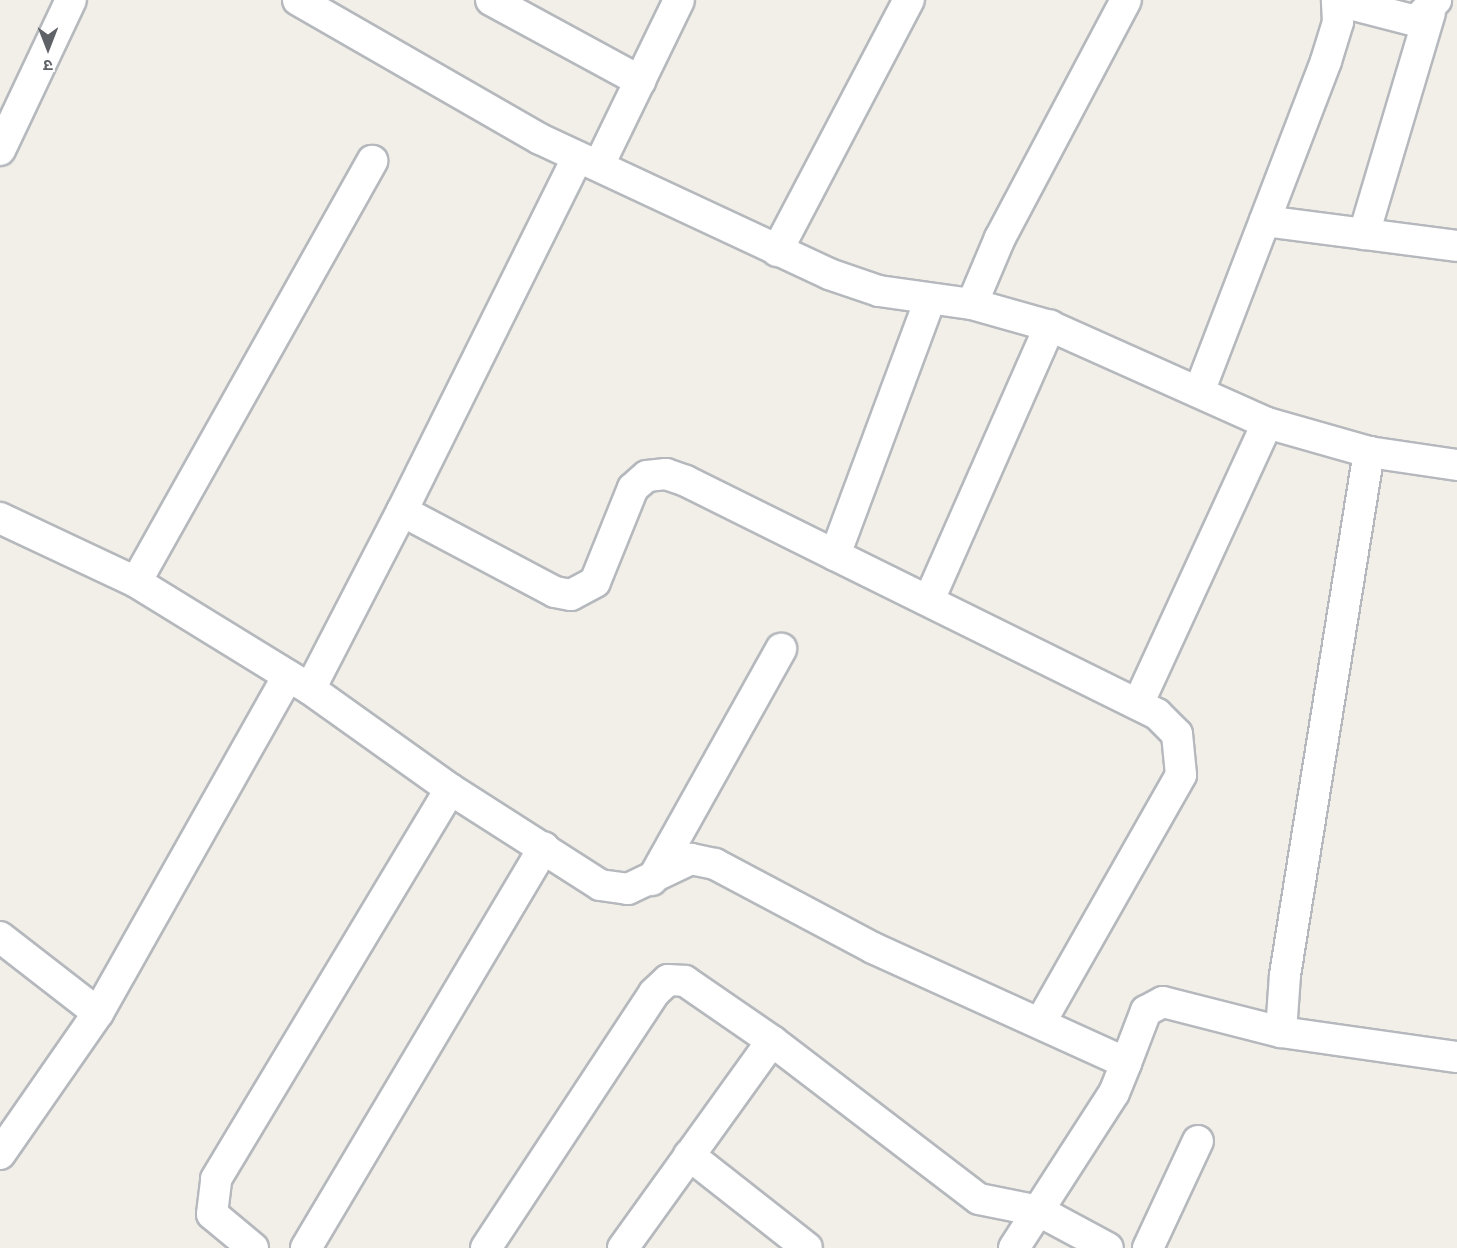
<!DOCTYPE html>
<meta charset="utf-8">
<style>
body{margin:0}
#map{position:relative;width:1457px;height:1248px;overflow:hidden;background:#f1efe8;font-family:Ubuntu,"Noto Sans Devanagari",sans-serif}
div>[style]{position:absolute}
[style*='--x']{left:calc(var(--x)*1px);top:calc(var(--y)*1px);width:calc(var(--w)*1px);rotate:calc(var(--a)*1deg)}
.roads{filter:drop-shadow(2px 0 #b5b8bc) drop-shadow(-2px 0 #b5b8bc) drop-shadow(0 2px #b5b8bc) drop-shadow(0 -2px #b5b8bc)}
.minor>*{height:30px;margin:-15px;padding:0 15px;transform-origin:15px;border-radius:15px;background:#fff}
span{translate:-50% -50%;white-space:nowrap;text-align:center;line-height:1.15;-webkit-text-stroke:4.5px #fff;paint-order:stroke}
.north{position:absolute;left:18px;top:18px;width:60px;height:60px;-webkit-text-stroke:4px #fff;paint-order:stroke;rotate:180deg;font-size:16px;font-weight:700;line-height:24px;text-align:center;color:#5f6368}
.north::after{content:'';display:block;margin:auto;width:21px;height:27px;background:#5f6368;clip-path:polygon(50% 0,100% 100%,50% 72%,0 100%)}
</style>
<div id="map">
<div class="roads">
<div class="minor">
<div style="--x:298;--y:0;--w:279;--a:29.9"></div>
<div style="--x:540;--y:139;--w:319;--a:25"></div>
<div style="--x:829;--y:274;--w:53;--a:18.8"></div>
<div style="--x:879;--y:291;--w:94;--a:8"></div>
<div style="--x:972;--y:304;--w:81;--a:15.8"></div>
<div style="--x:1050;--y:326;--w:238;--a:24.1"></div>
<div style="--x:1267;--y:423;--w:106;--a:15.9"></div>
<div style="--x:1369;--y:452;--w:89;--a:8.4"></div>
<div style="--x:491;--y:0;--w:170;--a:28.5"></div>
<div style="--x:1338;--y:1;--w:81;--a:14.4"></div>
<div style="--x:1416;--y:21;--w:29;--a:-46"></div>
<div style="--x:0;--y:150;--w:166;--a:-64.7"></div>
<div style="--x:599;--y:165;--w:183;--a:-64.1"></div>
<div style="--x:1265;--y:221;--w:194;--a:7.4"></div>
<div style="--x:1364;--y:234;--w:231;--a:-73.4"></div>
<div style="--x:777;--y:251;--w:284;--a:-62.3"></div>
<div style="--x:972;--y:304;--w:72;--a:-67"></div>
<div style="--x:1000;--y:238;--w:269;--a:-62.1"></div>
<div style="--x:1199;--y:392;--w:355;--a:-69"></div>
<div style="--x:1326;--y:61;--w:41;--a:-72.9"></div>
<div style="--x:1338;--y:22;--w:22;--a:-93"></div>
<div style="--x:402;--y:511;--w:395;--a:-63.6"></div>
<div style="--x:0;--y:518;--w:150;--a:25.2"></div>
<div style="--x:136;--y:582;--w:204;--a:31.6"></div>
<div style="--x:310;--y:689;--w:172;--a:35.5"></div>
<div style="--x:450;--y:789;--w:178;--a:32.6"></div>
<div style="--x:600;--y:885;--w:28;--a:8"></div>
<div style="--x:628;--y:889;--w:70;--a:-25.5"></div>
<div style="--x:691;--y:859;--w:25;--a:12"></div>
<div style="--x:715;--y:864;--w:179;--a:28"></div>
<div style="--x:873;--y:948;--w:278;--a:24.4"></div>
<div style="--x:1126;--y:1063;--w:56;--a:-69"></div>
<div style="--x:1146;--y:1011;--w:19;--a:-28"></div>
<div style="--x:1163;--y:1002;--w:122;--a:14.3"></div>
<div style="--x:1281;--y:1032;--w:178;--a:8.1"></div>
<div style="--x:835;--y:555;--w:359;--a:26.3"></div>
<div style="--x:1157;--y:714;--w:28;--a:45"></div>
<div style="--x:1177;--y:734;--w:41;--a:84.4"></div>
<div style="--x:1181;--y:775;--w:285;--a:119.6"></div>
<div style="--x:136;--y:582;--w:483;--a:-60.7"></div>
<div style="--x:929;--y:600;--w:300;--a:-66.2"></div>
<div style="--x:310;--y:689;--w:200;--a:-62.7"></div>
<div style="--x:402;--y:511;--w:173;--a:27.9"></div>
<div style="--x:555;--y:592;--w:16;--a:11"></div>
<div style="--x:571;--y:595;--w:27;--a:-28"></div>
<div style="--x:595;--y:582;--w:101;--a:-68"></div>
<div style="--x:633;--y:488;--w:18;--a:-41"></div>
<div style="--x:647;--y:476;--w:19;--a:-6"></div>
<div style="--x:666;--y:474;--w:21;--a:19"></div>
<div style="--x:686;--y:481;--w:166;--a:26.4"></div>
<div style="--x:835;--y:555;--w:272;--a:-69.6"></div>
<div style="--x:1138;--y:704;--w:309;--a:-65.3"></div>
<div style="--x:652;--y:880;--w:265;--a:-60.8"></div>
<div style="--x:0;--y:937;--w:124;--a:37.8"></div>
<div style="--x:1281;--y:1032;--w:57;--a:-86"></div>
<div style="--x:1285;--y:975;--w:530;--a:-80.88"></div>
<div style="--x:0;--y:1154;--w:172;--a:-55.2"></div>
<div style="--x:98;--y:1013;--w:387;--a:-60.6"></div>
<div style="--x:689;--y:1155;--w:150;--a:38.2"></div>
<div style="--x:253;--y:1248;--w:53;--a:-140.3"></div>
<div style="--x:212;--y:1214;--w:35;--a:-83"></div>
<div style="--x:216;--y:1179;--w:455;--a:-59"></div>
<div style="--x:306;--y:1248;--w:466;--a:-59.3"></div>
<div style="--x:486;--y:1248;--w:305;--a:-56.6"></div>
<div style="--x:654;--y:993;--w:19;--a:-43"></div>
<div style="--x:668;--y:980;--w:17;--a:3"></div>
<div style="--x:685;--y:981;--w:106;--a:34.6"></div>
<div style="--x:772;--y:1041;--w:260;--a:37.4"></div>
<div style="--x:979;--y:1199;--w:61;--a:11.3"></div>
<div style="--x:1039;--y:1211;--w:78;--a:28.2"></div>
<div style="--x:623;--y:1248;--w:255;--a:-54.3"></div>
<div style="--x:1014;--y:1248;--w:184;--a:-57.2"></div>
<div style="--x:1114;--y:1093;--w:32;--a:-68"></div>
<div style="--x:1148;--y:1248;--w:118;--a:-65"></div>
</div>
</div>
<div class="north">उ</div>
</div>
